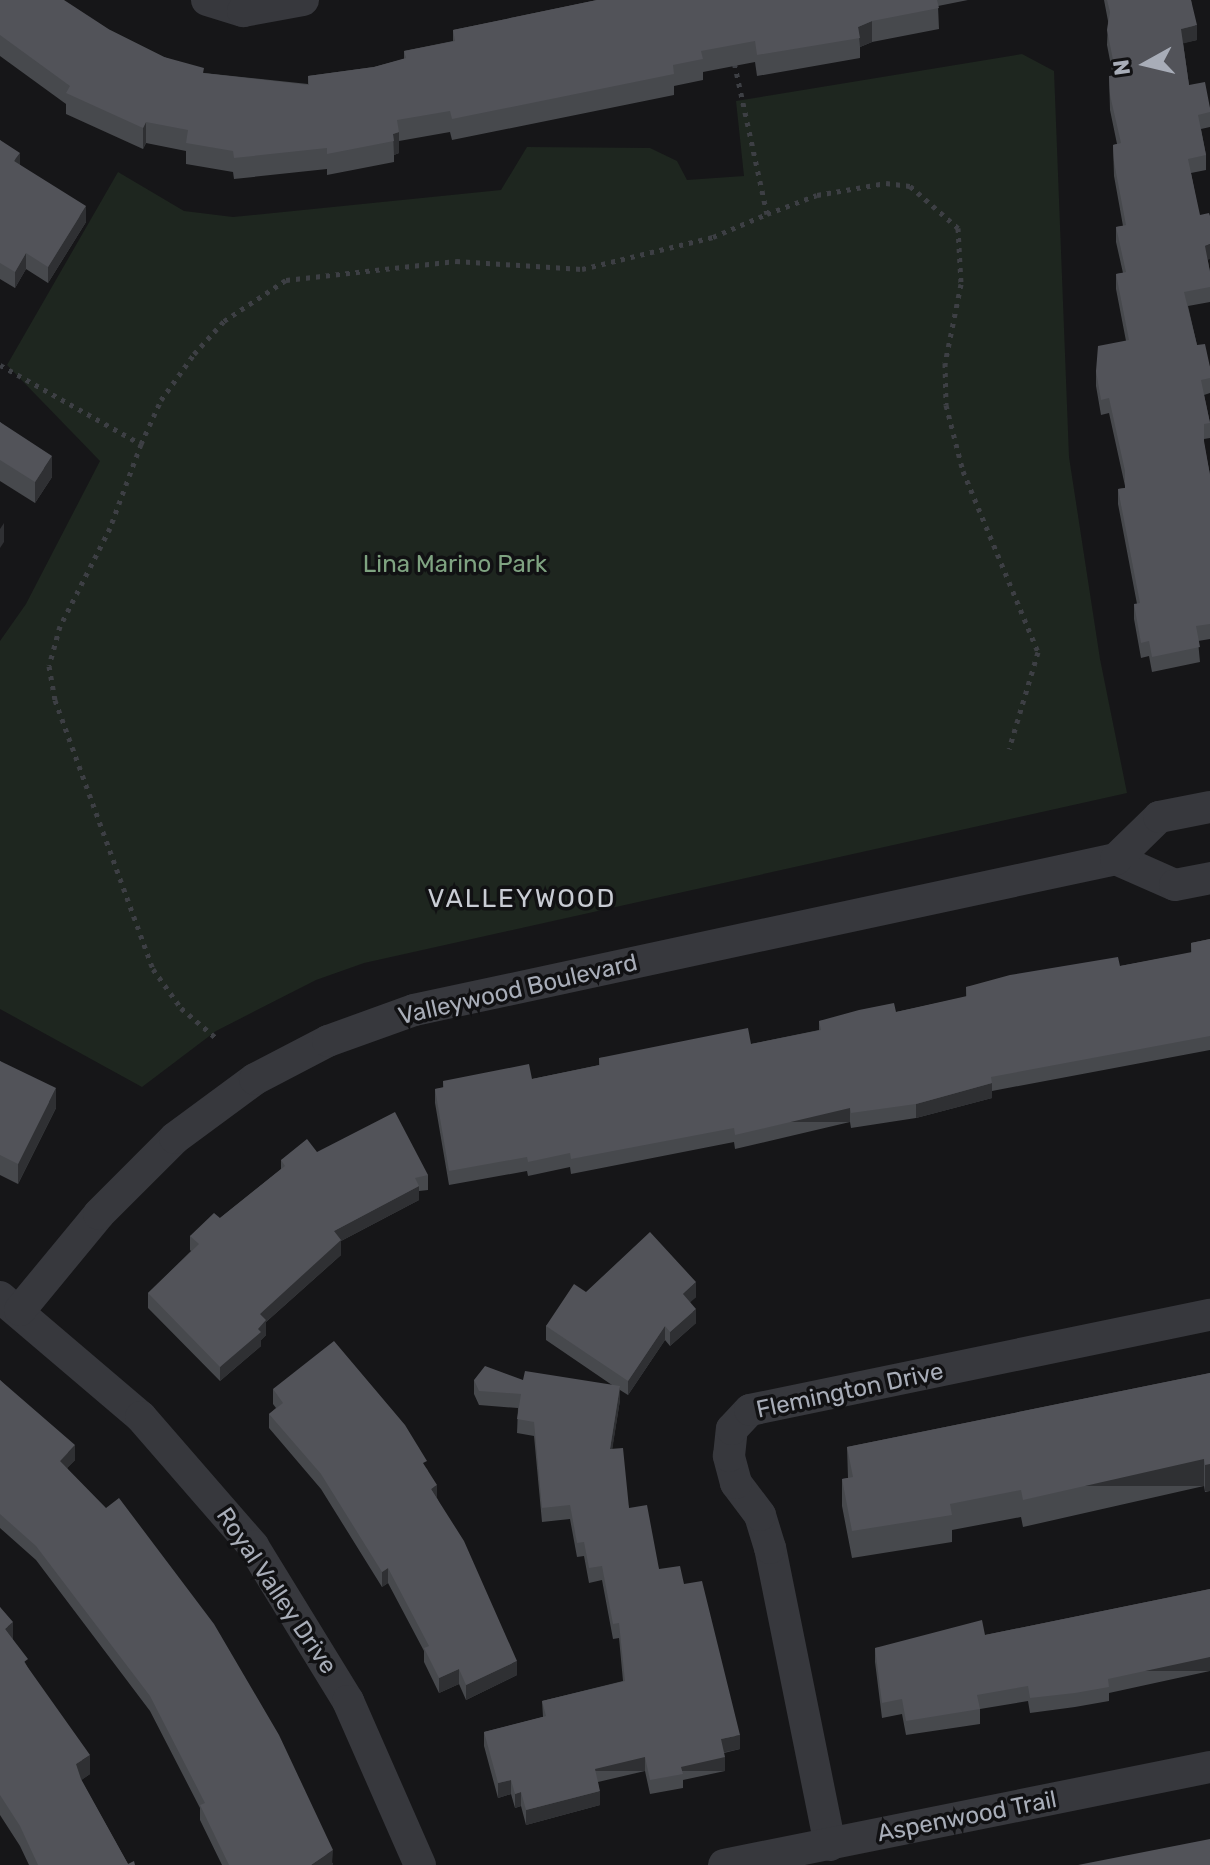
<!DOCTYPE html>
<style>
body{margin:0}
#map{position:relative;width:1210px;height:1865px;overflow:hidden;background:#161618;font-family:Rubik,sans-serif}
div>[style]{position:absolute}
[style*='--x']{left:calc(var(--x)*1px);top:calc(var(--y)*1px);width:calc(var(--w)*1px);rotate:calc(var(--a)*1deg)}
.green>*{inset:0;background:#1e261f}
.path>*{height:5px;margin-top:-2.5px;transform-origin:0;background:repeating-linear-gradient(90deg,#3d3f44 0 4px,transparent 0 10px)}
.street>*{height:32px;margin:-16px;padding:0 16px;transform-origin:16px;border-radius:16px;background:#37383d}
.wall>*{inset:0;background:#47494d}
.shaded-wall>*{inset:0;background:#2f3033;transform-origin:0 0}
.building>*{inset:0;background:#525359}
span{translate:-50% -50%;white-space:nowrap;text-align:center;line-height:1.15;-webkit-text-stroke:7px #111113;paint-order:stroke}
.park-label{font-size:24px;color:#7fa381}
.street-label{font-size:24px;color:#a8adb8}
.neighbourhood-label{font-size:26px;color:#c9ccd4;letter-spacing:2px}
.north{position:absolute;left:1106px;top:24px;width:80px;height:80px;-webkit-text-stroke:6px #111113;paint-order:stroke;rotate:262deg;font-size:22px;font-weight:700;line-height:32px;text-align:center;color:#a8adb8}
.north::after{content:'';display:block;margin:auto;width:28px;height:36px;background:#a8adb8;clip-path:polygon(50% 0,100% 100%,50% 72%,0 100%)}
</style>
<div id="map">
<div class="green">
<div style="clip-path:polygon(1022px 54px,1054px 71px,1069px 457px,1100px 659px,1127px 793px,364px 963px,316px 980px,216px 1031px,142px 1087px,0 1009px,0 641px,26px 604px,100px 461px,7px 365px,118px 172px,184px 211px,233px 217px,501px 190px,527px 147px,650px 148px,677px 161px,687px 180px,744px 176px,736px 101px)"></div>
</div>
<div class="path">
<div style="--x:767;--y:214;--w:53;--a:-20.8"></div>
<div style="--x:817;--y:195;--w:70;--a:-9.9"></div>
<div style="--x:886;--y:183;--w:24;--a:7"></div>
<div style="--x:910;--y:186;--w:64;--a:41.2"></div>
<div style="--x:958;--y:228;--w:56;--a:86.9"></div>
<div style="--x:961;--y:284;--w:81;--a:101.4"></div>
<div style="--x:945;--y:363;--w:42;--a:88.6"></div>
<div style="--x:946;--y:405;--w:68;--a:75.6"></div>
<div style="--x:963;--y:471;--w:196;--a:67.5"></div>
<div style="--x:1038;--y:652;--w:101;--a:106.6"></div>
<div style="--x:0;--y:365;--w:162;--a:29.3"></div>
<div style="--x:141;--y:444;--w:90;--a:110.3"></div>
<div style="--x:110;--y:528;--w:110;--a:117"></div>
<div style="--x:60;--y:626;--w:41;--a:105.4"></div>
<div style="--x:49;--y:666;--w:35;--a:80"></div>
<div style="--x:55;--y:700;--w:286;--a:70"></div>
<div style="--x:153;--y:969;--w:48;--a:54.3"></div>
<div style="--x:181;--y:1008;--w:45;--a:40.5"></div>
<div style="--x:141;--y:444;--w:48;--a:-65.6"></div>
<div style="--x:161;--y:400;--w:57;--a:-54.3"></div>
<div style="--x:194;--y:354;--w:45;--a:-47.7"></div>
<div style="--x:224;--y:321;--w:74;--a:-33.5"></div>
<div style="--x:286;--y:280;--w:171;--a:-6.4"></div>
<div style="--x:456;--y:261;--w:126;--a:3.6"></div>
<div style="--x:582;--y:269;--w:135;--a:-13.7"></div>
<div style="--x:713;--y:237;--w:59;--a:-23.1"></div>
<div style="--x:767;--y:214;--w:156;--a:-102.2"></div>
</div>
<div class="street">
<div style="--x:207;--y:0;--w:38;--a:17"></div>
<div style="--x:243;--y:11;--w:61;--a:-10.4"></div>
<div style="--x:1116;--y:859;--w:64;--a:23.8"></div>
<div style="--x:1175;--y:885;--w:36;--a:-11"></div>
<div style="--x:0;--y:1297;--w:185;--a:40.4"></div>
<div style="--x:141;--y:1417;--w:171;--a:49"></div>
<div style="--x:253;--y:1546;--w:182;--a:58.5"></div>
<div style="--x:348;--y:1701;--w:179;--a:66.3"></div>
<div style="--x:20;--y:1310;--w:124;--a:-50.5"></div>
<div style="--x:99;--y:1214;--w:107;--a:-45"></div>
<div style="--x:175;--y:1138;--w:99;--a:-36.4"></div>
<div style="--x:255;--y:1079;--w:82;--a:-27.5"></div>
<div style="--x:328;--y:1041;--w:91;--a:-19.8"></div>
<div style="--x:414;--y:1010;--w:718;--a:-12.14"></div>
<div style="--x:1116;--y:859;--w:60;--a:-44.3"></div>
<div style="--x:1159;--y:817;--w:52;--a:-11.1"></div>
<div style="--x:830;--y:1845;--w:303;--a:-101.4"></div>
<div style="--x:770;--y:1548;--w:34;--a:-107"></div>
<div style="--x:760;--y:1515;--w:40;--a:-127"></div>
<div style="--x:736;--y:1483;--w:28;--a:-105"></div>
<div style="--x:729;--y:1456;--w:27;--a:-84"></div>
<div style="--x:732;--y:1429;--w:26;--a:-47"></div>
<div style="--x:750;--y:1410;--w:470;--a:-11.7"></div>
<div style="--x:724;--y:1865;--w:496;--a:-11.4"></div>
</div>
<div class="wall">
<div style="clip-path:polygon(0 0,110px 30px,164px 57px,204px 73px,308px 84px,308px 76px,374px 67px,404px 59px,404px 51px,453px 41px,453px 30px,597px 0,968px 0,938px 6px,939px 29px,872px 42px,860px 47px,860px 58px,757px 76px,755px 62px,703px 72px,703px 80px,674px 86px,674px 95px,452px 140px,450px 132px,399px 141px,399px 153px,394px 155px,394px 162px,327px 175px,327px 169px,234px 179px,233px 172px,186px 164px,186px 151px,146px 143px,143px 149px,66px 114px,66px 104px,0 56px)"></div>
<div style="clip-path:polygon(1104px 0,1191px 0,1197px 40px,1183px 43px,1189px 85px,1210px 108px,1210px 127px,1201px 129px,1206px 155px,1206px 170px,1191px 173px,1210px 272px,1210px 302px,1188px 306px,1197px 345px,1210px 367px,1210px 393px,1204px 395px,1210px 423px,1210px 438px,1204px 439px,1204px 444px,1210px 475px,1210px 639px,1198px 641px,1200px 662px,1152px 672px,1149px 656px,1141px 658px,1134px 619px,1134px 604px,1137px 604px,1118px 504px,1118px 489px,1125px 488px,1125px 486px,1109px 413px,1101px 415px,1096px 386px,1096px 371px,1126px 341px,1116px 289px,1116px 274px,1123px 273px,1116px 242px,1116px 227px,1123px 226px,1114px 176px,1113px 145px,1117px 144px,1110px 110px,1109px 76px,1113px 76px,1107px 45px,1108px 21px)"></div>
<div style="clip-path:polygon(0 140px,20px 165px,86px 222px,48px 283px,26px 269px,15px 288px,0 279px)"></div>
<div style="clip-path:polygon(0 422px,52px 477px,35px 503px,0 481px)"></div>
<div style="clip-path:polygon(1210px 939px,1210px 1050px,992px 1091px,992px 1098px,916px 1118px,851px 1128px,850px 1122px,735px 1149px,734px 1142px,571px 1174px,570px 1167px,528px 1176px,527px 1171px,449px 1185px,435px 1103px,435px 1089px,443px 1088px,443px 1081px,532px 1079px,599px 1065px,599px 1058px,751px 1044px,819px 1030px,819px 1021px,896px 1012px,966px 997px,966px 987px,1120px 966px,1191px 953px,1191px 943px)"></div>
<div style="clip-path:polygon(0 1061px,56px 1108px,18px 1184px,0 1175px)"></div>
<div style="clip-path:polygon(317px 1152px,428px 1175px,428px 1190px,419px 1191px,419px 1200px,341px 1241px,341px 1255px,266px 1322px,266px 1335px,261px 1340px,261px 1346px,220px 1381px,148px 1308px,148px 1293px,191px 1251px,190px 1250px,190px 1236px,220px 1218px,281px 1169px,281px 1160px)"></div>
<div style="clip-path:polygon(586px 1292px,696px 1297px,690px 1302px,696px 1323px,670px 1346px,665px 1340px,628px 1395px,620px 1390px,620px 1400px,612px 1449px,629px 1508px,659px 1569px,684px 1584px,740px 1749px,724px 1753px,725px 1771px,683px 1780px,683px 1788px,650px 1794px,645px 1771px,598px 1782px,600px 1805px,526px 1825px,521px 1806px,515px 1808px,511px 1794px,498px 1798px,484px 1746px,484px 1732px,543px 1717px,542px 1701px,623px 1681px,619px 1638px,613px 1639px,602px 1580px,589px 1583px,584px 1556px,577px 1557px,570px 1519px,542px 1522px,534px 1436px,517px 1433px,518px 1408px,479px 1405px,474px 1394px,474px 1380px,523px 1380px,612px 1385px,546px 1340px,546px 1326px)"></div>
<div style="clip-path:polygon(1210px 1373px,1210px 1491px,1205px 1492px,1204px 1486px,1023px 1527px,1021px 1517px,952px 1530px,952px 1542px,852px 1558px,842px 1506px,842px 1479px,848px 1478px,847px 1447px)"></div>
<div style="clip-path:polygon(0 1380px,75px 1460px,67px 1468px,333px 1864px,332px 1865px,222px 1865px,200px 1820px,200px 1808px,150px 1711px,36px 1560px,0 1528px)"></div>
<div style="clip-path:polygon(273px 1389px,427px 1469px,437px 1498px,517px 1675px,466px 1700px,459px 1684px,439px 1693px,424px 1662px,424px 1651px,388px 1583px,382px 1587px,321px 1489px,269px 1428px,269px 1414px,276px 1408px,273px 1404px)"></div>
<div style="clip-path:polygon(1210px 1589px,1210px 1671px,1109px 1693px,1109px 1701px,1075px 1707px,1030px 1713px,1028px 1701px,980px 1709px,980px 1724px,906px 1735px,902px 1714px,882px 1718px,875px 1662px,875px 1648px,985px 1635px)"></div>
<div style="clip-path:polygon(0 1607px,13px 1640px,28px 1668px,90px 1774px,81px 1780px,128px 1864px,135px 1865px,29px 1865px,20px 1846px,0 1815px)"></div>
</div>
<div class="shaded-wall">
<div style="clip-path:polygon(872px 21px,872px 42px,860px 47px,858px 27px)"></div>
<div style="clip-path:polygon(1197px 25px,1197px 40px,1181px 44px,1181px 29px)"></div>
<div style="clip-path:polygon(146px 122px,146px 143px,143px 149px,143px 128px)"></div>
<div style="clip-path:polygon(399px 132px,399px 153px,394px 155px,393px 134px)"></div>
<div style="clip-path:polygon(20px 153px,20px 168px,14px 161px)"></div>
<div style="clip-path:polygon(86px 206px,86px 222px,48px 283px,48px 267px)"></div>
<div style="clip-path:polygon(1210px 244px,1210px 259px,1205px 261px,1205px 246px)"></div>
<div style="clip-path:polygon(26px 253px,26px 269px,15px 288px,15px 272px)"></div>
<div style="clip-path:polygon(52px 456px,52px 477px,35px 503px,35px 482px)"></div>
<div style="clip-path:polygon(4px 523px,4px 542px,0 548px,0 529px)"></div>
<div style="clip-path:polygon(992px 1083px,992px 1098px,916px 1118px,916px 1104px)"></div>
<div style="clip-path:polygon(56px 1088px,56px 1108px,18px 1184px,18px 1164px)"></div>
<div style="left:850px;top:1108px;width:14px;height:118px;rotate:90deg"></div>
<div style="clip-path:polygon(419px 1186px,419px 1200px,341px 1241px,341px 1255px,266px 1322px,266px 1335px,261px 1340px,261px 1346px,220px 1381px,220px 1367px,260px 1314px,334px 1231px)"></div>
<div style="clip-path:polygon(696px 1282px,696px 1297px,683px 1309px,683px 1294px)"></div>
<div style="clip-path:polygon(696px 1309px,696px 1323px,670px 1346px,670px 1332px)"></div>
<div style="clip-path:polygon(665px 1326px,665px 1340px,628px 1395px,628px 1381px)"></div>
<div style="clip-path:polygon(620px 1386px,620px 1400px,610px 1464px,610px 1449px)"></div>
<div style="clip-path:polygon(75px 1445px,75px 1460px,60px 1475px,60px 1461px)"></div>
<div style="left:1204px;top:1459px;width:27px;height:186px;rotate:90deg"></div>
<div style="left:1210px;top:1464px;width:27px;height:5px;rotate:90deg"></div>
<div style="clip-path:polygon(437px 1485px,437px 1499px,431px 1489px)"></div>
<div style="clip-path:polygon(388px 1568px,388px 1583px,382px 1587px,382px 1572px)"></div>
<div style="clip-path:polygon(13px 1622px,13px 1641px,5px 1629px)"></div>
<div style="left:1210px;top:1657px;width:14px;height:104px;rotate:90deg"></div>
<div style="clip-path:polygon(517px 1661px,517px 1675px,466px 1700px,466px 1685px)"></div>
<div style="clip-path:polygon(459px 1669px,459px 1684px,439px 1693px,439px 1678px)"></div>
<div style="clip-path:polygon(740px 1735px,740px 1749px,721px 1753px,721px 1739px)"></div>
<div style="clip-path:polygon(90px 1755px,90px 1774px,76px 1784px,76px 1764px)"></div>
<div style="left:645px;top:1757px;width:14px;height:51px;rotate:90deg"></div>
<div style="left:725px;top:1757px;width:14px;height:45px;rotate:90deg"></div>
<div style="clip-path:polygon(511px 1780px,511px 1794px,498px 1798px,498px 1783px)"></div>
<div style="clip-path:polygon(600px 1791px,600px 1805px,526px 1825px,526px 1810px)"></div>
<div style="clip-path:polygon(521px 1792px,521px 1806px,515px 1808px,515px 1794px)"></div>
<div style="clip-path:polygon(333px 1850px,332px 1865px,311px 1865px)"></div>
</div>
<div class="building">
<div style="clip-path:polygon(0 0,64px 0,110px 30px,164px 57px,204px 68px,203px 73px,309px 85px,308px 76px,374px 67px,406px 58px,404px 51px,455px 41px,453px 30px,597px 0,937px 0,939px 8px,872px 21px,858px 27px,860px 38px,757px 55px,755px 41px,701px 51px,703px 59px,673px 65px,674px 74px,452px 119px,450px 111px,397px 120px,399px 132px,393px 134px,394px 141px,327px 154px,327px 148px,234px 158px,233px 151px,186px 143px,188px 130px,146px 122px,143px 128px,66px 93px,70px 86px,0 35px)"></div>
<div style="clip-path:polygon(1107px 0,1191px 0,1197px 25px,1181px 29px,1189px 85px,1205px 82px,1210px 108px,1210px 112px,1198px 115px,1206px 155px,1188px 159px,1200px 215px,1209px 213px,1210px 216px,1210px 244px,1205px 246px,1210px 272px,1210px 287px,1184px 292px,1197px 345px,1205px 344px,1210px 367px,1210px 378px,1201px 380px,1210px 423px,1204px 424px,1204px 441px,1210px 475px,1210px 624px,1196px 626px,1200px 647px,1152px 657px,1149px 641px,1141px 643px,1134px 604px,1140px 603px,1118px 489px,1125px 488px,1125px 471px,1109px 398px,1101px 400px,1096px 371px,1098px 346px,1129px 340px,1116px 274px,1126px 272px,1116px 227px,1126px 225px,1114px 162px,1113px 145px,1121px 143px,1110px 95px,1109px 76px,1116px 75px,1107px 30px,1110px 12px)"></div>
<div style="clip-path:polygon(0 140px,20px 153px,14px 161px,86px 206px,48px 267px,26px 253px,15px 272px,0 263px)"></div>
<div style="clip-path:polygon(0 422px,52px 456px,35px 482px,0 460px)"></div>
<div style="clip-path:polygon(1210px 939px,1210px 1036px,991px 1077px,992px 1083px,916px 1104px,851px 1113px,850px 1108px,735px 1135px,734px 1128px,571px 1159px,570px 1153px,528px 1162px,527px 1157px,449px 1171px,435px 1089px,444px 1087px,443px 1081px,529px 1064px,532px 1079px,600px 1065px,599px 1058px,748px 1028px,751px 1044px,821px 1030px,819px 1021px,859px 1010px,894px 1003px,896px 1012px,967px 996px,966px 987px,1010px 975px,1118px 957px,1120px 966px,1192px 952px,1191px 943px)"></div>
<div style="clip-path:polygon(0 1061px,56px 1088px,18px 1164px,0 1155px)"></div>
<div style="clip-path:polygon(395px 1112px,428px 1175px,415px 1178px,419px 1186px,334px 1231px,341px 1240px,260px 1314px,266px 1320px,258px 1329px,261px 1332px,220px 1367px,148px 1293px,199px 1244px,190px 1236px,214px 1213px,220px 1218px,285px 1166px,281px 1160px,307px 1139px,317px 1152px)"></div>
<div style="clip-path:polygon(650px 1232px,696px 1282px,683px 1294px,696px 1309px,670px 1332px,665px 1326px,628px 1381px,546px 1326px,574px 1284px,586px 1292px)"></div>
<div style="clip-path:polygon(334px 1341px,405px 1425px,427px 1461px,423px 1463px,437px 1485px,431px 1489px,464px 1541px,517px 1661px,466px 1685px,459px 1669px,439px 1678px,424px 1648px,429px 1646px,388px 1568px,382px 1572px,321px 1474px,269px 1414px,283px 1403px,273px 1389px)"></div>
<div style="clip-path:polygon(485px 1366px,523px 1380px,525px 1371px,620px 1386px,610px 1449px,623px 1448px,629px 1508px,647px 1505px,659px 1569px,680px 1566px,684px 1584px,702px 1581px,740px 1735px,721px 1739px,725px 1757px,681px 1767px,683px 1774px,650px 1780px,645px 1757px,595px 1769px,600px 1791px,526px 1810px,521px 1792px,515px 1794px,511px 1780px,498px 1783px,484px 1732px,546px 1716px,542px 1701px,625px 1681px,619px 1623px,613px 1624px,602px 1566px,589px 1568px,584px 1542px,577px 1543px,570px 1505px,542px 1508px,534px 1422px,517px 1419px,521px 1394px,479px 1391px,474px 1380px)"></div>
<div style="clip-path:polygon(1210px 1373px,1210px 1464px,1205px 1465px,1204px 1459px,1023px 1500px,1021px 1490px,950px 1504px,952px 1515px,852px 1531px,842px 1479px,853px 1477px,847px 1447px)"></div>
<div style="clip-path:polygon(0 1380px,75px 1445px,60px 1461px,106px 1508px,119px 1498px,214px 1624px,279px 1735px,333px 1850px,311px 1865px,229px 1865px,200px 1805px,205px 1803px,150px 1696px,36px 1546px,0 1514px)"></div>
<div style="clip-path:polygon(1210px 1589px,1210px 1657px,1108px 1679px,1109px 1687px,1075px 1693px,1030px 1698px,1028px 1686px,977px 1695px,980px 1709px,906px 1721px,902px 1699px,882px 1703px,875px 1648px,982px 1620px,985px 1635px)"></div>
<div style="clip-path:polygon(0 1607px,13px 1622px,5px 1629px,28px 1659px,24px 1662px,90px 1755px,76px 1764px,81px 1779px,128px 1864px,134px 1861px,135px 1865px,38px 1865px,20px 1826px,0 1795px)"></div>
<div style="clip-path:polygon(1210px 1839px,1210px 1865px,1078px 1865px)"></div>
</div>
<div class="park-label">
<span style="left:455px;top:565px">Lina Marino Park</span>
</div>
<div class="street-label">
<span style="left:518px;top:990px;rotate:-13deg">Valleywood Boulevard</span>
<span style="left:850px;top:1391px;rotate:-12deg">Flemington Drive</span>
<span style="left:276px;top:1591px;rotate:56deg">Royal Valley Drive</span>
<span style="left:967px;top:1817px;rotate:-11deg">Aspenwood Trail</span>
</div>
<div class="neighbourhood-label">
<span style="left:522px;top:899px">VALLEYWOOD</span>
</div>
<div class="north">N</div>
</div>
